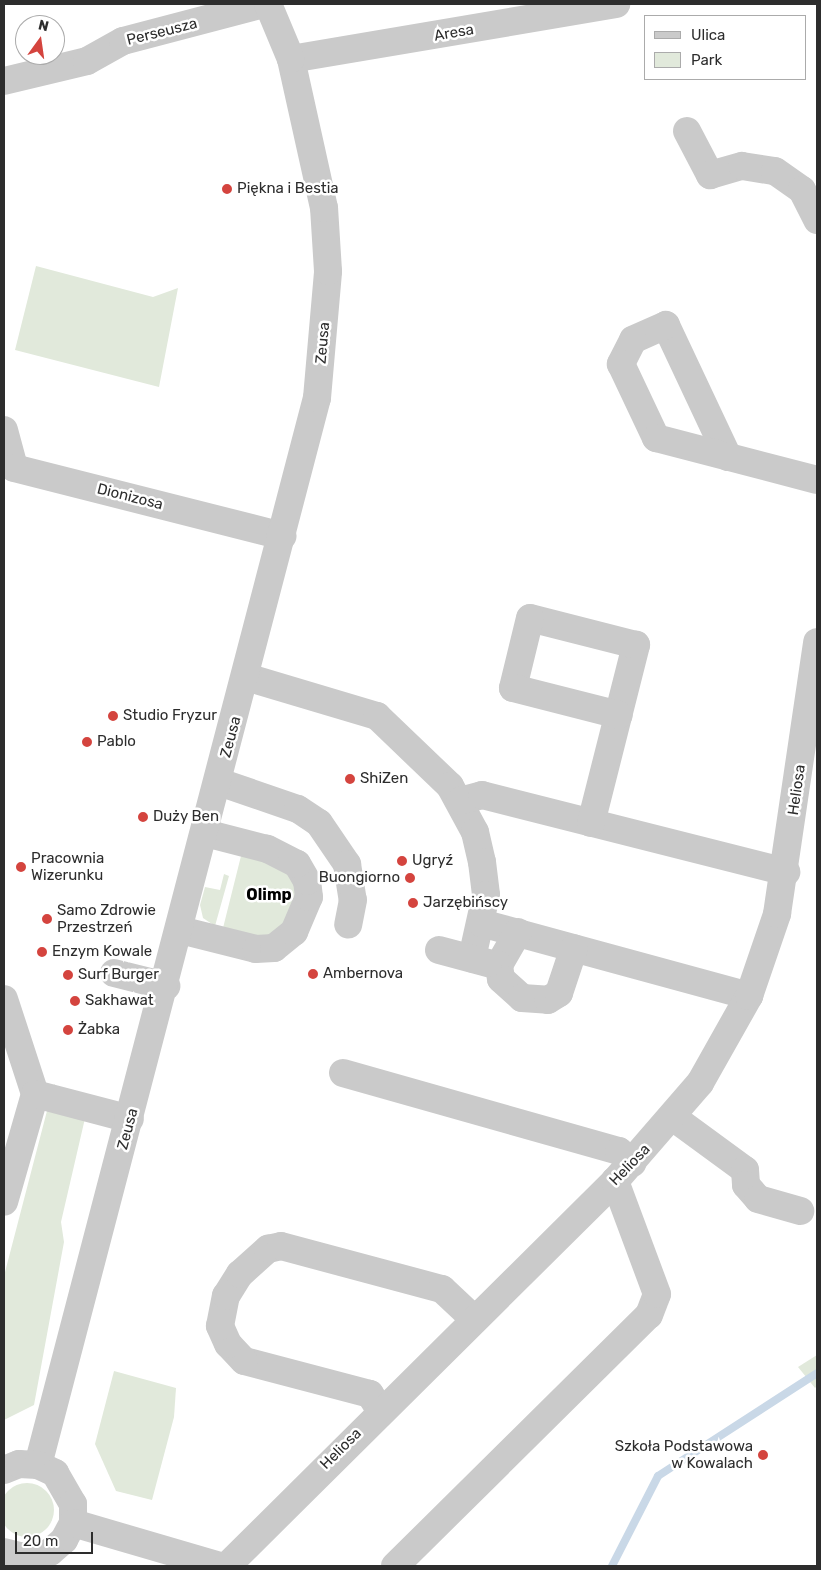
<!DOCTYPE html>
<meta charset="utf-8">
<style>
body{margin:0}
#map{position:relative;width:821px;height:1570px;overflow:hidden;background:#fff;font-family:Rubik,sans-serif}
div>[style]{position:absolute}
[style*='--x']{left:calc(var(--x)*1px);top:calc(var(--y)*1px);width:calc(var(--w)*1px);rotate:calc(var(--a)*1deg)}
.green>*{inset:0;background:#e1e9db}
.round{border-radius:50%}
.stream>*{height:8px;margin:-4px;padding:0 4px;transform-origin:4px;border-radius:4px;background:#c9d8e7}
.minor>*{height:28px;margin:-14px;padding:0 14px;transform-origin:14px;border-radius:14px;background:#cacaca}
.dots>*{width:14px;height:14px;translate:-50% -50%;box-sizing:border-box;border:2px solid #fff;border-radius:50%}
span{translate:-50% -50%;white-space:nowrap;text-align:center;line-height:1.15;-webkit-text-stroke:5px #fff;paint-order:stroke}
.street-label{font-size:15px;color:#2d2d2d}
.poi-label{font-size:15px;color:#2d2d2d}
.left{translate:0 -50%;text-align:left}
.right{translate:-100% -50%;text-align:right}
.neighbourhood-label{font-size:16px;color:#000;font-weight:700}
.frame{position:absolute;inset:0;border:5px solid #2d2d2d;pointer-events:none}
.legend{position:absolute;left:644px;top:15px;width:162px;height:65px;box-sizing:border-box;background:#fff;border:1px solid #ababab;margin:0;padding:6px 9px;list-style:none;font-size:15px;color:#2d2d2d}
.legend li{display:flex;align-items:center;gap:10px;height:25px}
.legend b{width:25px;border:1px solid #ababab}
.north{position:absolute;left:15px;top:15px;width:50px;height:50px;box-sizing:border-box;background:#fff;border:1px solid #ababab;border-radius:50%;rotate:14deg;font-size:14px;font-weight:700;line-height:20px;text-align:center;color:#2d2d2d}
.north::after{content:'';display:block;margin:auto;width:18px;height:22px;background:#d4443e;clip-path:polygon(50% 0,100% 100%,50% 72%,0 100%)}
.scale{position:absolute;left:15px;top:1532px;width:78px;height:22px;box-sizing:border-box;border:2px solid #2d2d2d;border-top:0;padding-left:6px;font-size:15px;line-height:18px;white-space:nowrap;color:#2d2d2d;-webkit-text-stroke:4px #fff;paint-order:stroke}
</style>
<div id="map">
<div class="green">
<div style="clip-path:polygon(36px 266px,153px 297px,178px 288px,159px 387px,15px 350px)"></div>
<div style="clip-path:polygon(242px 852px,282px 864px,300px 892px,277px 935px,254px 936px,223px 928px)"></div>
<div style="clip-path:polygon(224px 874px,229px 876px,215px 926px,203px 918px,200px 905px,205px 887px,220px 890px)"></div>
<div style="clip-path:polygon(54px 1084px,86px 1114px,61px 1222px,64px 1242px,34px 1405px,4px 1420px,4px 1276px)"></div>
<div style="clip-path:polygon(817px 1355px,817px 1386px,815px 1388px,798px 1367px)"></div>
<div style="clip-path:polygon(114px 1371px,176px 1388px,174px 1417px,152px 1500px,116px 1491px,95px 1444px)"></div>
<div class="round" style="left:0;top:1483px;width:54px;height:54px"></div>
</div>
<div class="stream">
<div style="--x:612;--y:1566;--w:101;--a:-62.9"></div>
<div style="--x:658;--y:1476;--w:189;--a:-32.9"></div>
</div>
<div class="minor">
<div style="--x:291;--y:59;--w:330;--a:-9.6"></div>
<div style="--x:4;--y:81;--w:85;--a:-13.5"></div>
<div style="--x:87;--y:61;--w:41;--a:-29.1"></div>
<div style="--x:123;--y:41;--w:146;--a:-14.7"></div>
<div style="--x:687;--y:131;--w:50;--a:62.4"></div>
<div style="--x:710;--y:175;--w:33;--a:-16"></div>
<div style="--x:742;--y:166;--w:33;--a:9"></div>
<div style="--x:775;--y:171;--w:33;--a:35"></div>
<div style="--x:802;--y:190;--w:34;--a:63"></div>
<div style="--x:4;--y:430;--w:39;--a:75"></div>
<div style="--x:14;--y:468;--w:277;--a:14.2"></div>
<div style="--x:728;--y:457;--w:146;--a:-115.2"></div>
<div style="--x:666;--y:325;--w:36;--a:156"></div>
<div style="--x:633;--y:340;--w:27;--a:117"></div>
<div style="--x:621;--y:364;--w:82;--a:64.7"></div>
<div style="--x:656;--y:438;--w:166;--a:14.6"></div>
<div style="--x:246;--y:677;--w:137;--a:16.6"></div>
<div style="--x:377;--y:716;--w:101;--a:43.8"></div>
<div style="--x:450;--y:786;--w:52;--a:61.5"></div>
<div style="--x:475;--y:832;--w:31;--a:77"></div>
<div style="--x:482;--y:862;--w:33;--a:83"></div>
<div style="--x:486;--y:895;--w:65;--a:102.5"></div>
<div style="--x:219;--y:782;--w:83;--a:18.9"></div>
<div style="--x:298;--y:809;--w:25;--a:34"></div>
<div style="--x:319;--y:823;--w:50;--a:55.7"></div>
<div style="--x:347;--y:864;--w:36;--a:81"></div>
<div style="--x:353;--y:900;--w:25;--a:101"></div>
<div style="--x:460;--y:801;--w:23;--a:-15"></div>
<div style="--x:482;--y:795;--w:314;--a:14.2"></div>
<div style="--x:591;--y:823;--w:184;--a:-75.8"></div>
<div style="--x:636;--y:645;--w:109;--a:-165.7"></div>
<div style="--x:530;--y:618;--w:72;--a:103.7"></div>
<div style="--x:513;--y:688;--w:109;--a:14.3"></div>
<div style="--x:481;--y:923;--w:278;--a:15.2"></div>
<div style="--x:180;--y:930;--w:78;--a:14"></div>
<div style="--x:256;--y:949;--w:18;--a:-3"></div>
<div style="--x:274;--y:948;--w:26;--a:-39"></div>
<div style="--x:294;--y:932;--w:38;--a:-67"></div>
<div style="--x:309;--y:897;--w:16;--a:-97"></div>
<div style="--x:307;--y:881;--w:20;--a:-120"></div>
<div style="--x:297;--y:864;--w:34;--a:-153"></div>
<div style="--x:267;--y:849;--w:64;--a:-165.5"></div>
<div style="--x:518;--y:932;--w:38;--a:120"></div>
<div style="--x:499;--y:965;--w:14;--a:82"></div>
<div style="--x:501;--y:979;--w:28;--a:42"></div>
<div style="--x:522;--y:998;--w:26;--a:4"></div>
<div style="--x:548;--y:1000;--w:13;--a:-32"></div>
<div style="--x:559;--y:993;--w:47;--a:-71.6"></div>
<div style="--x:439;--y:950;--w:51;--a:14.9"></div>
<div style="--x:114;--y:973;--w:54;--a:14"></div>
<div style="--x:4;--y:999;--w:100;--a:71.9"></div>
<div style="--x:35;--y:1094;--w:112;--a:106"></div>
<div style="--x:343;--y:1073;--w:287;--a:15.8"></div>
<div style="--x:619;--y:1151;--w:18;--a:41"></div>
<div style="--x:35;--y:1094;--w:98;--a:14.7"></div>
<div style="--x:674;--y:1118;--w:88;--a:36.2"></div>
<div style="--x:745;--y:1170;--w:15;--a:86"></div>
<div style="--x:746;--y:1185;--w:18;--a:49"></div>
<div style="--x:758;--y:1199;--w:44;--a:15.9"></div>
<div style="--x:380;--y:1410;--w:19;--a:-122"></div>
<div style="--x:370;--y:1394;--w:130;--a:-165.3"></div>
<div style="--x:244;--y:1361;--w:23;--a:-133"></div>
<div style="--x:228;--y:1344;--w:20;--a:-114"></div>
<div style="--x:220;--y:1326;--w:31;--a:-79"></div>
<div style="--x:226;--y:1296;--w:26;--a:-58"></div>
<div style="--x:240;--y:1274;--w:38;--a:-42"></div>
<div style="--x:268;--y:1249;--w:13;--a:-13"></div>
<div style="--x:281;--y:1246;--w:167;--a:15"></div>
<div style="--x:442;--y:1289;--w:42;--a:43.1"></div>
<div style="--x:38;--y:1465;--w:1103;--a:-75.35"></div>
<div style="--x:317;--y:398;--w:127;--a:-85"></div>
<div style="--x:328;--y:271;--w:63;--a:-93.6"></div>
<div style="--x:324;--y:208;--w:153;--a:-102.5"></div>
<div style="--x:291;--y:59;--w:60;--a:-112.7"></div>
<div style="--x:4;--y:1470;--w:16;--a:-22"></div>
<div style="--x:19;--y:1464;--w:19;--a:3"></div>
<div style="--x:38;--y:1465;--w:19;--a:25"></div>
<div style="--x:55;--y:1473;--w:36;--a:60"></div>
<div style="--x:73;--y:1504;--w:19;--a:90"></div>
<div style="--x:73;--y:1523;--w:19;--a:118"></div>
<div style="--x:64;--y:1540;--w:18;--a:139"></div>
<div style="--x:50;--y:1552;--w:19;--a:159"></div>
<div style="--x:32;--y:1559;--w:29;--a:-166"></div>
<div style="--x:73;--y:1523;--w:153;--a:16.3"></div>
<div style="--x:227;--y:1566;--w:547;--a:-44.78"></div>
<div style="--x:615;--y:1181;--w:130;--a:-49.1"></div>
<div style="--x:700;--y:1083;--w:100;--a:-60.6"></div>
<div style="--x:749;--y:996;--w:87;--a:-71.1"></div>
<div style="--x:777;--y:914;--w:275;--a:-81.6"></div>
<div style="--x:395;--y:1566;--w:357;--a:-44.7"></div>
<div style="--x:649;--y:1315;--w:22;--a:-69"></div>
<div style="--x:657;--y:1294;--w:121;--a:-110.4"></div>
</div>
<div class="dots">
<div style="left:227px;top:189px;background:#d4443e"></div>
<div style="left:113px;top:716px;background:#d4443e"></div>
<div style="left:87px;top:742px;background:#d4443e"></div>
<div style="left:350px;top:779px;background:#d4443e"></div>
<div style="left:143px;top:817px;background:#d4443e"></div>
<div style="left:402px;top:861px;background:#d4443e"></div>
<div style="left:21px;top:867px;background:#d4443e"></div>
<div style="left:410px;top:878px;background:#d4443e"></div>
<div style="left:413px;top:903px;background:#d4443e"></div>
<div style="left:47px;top:919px;background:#d4443e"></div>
<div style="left:42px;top:952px;background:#d4443e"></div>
<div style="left:313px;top:974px;background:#d4443e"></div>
<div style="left:68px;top:975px;background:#d4443e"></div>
<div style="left:75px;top:1001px;background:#d4443e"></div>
<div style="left:68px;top:1030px;background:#d4443e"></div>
<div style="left:763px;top:1455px;background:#d4443e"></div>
</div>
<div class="street-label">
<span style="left:162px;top:32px;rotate:-14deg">Perseusza</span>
<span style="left:454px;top:33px;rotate:-10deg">Aresa</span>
<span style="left:323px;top:343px;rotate:-85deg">Zeusa</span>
<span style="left:130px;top:497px;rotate:14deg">Dionizosa</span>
<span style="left:231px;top:737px;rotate:-75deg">Zeusa</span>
<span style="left:797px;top:790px;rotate:-82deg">Heliosa</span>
<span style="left:128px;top:1129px;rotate:-75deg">Zeusa</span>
<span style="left:630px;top:1165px;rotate:-46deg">Heliosa</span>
<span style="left:341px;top:1449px;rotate:-45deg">Heliosa</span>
</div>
<div class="poi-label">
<span class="left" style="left:237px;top:189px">Piękna i Bestia</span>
<span class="left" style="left:123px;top:716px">Studio Fryzur</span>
<span class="left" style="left:97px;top:742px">Pablo</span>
<span class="left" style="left:360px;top:779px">ShiZen</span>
<span class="left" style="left:153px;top:817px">Duży Ben</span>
<span class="left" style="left:31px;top:867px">Pracownia<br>Wizerunku</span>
<span class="left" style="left:412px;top:861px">Ugryź</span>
<span class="right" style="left:400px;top:878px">Buongiorno</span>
<span class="left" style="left:423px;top:903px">Jarzębińscy</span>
<span class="left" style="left:57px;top:919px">Samo Zdrowie<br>Przestrzeń</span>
<span class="left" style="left:52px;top:952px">Enzym Kowale</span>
<span class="left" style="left:323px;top:974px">Ambernova</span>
<span class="left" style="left:78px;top:975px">Surf Burger</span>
<span class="left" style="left:85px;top:1001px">Sakhawat</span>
<span class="left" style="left:78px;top:1030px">Żabka</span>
<span class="right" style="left:753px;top:1455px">Szkoła Podstawowa<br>w Kowalach</span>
</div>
<div class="neighbourhood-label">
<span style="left:269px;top:895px">Olimp</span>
</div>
<div class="frame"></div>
<ul class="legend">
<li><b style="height:6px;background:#cacaca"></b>Ulica</li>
<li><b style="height:14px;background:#e1e9db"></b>Park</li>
</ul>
<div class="north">N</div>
<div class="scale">20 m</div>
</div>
